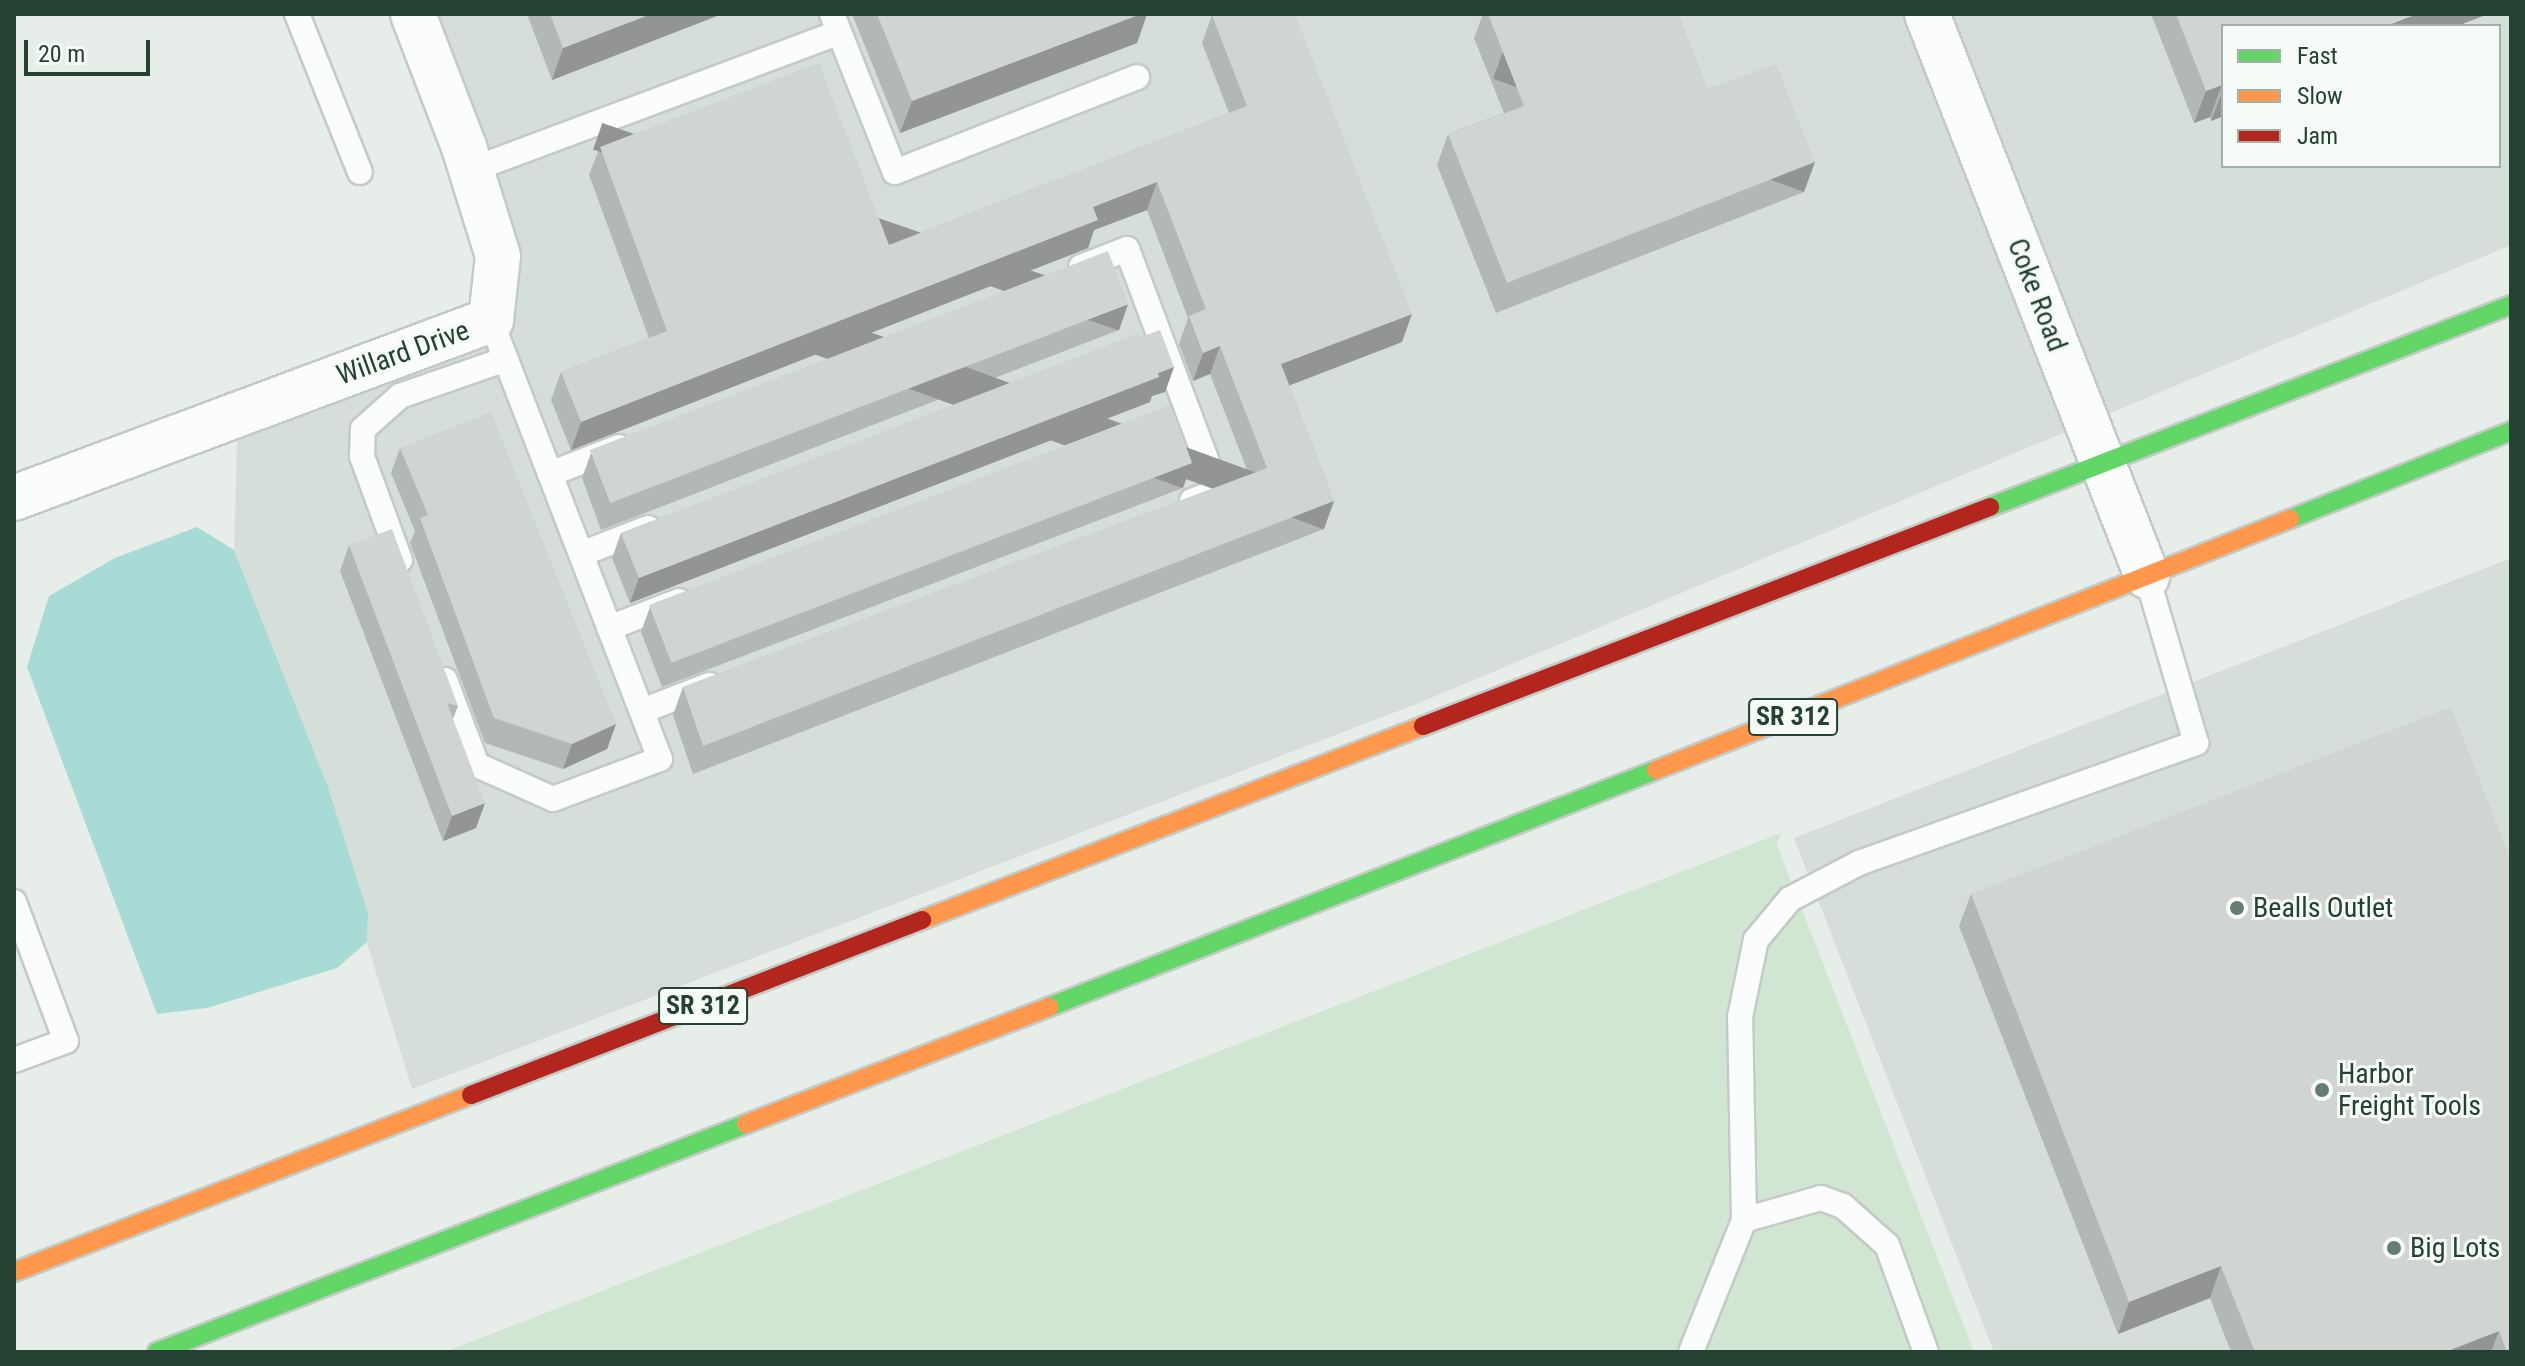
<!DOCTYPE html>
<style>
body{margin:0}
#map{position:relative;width:2525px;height:1366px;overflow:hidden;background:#e7ede9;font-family:"Roboto Condensed",sans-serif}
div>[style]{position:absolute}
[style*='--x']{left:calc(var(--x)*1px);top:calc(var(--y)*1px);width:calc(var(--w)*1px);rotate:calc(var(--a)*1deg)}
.built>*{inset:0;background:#d5ded8}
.green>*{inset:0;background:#d0e6d2}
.water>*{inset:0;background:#a8dbd5}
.roads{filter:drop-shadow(2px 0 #c4cac6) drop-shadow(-2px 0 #c4cac6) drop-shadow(0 2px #c4cac6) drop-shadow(0 -2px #c4cac6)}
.lane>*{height:24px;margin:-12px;padding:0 12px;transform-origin:12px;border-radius:12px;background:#fbfcfc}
.street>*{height:44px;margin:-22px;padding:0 22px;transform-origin:22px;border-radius:22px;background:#fbfcfc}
.fast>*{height:18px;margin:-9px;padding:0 9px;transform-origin:9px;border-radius:9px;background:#63d668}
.slow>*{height:18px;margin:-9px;padding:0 9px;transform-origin:9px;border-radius:9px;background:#ff974d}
.jam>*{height:18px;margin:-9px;padding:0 9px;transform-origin:9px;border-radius:9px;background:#b3261e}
.wall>*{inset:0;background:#b3b7b5}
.shaded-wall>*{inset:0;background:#929593;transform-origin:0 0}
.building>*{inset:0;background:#d0d5d2;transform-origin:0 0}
.dots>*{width:22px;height:22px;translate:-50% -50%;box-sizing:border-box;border:4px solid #f6fbf7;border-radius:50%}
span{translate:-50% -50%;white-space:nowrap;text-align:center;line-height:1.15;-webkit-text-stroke:6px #f6fbf7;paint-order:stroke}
.shield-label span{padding:2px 6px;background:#f6fbf7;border:2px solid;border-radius:6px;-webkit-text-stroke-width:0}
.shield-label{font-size:26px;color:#244132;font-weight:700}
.street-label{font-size:28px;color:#244132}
.poi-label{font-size:28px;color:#244132}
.left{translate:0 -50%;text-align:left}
.frame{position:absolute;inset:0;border:16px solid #244132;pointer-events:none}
.legend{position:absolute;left:2221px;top:24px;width:280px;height:144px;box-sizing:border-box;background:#f6fbf7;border:2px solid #a2b1a8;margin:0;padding:10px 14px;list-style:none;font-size:24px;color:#244132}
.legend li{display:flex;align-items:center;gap:16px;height:40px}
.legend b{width:40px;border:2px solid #a2b1a8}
.scale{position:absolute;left:24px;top:40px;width:126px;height:36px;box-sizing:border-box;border:4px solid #244132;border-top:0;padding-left:10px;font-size:24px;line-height:28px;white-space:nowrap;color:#244132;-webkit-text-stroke:6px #f6fbf7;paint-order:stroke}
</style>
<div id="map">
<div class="built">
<div style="clip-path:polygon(evenodd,393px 14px,2511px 14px,2511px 245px,1419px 703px,412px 1089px,367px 943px,368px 913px,328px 787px,234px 550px,238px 411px,502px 305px,393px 14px,2223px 26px,2499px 26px,2499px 166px,2223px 166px,2223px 26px)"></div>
<div style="clip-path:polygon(2511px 558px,2511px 1352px,1994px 1352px,1794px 838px)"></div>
</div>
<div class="green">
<div style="clip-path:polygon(1781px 833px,1777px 845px,1974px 1352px,445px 1352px)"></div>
</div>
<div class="water">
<div style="clip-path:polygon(197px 527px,234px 550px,328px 787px,368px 913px,367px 942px,337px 968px,207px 1008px,157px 1014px,27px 667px,49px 596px,115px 558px)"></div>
</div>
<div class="roads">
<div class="lane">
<div style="--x:297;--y:14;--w:170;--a:68.3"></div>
<div style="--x:832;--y:14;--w:170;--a:68.3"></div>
<div style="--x:895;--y:172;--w:260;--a:-21.4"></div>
<div style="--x:471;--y:170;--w:392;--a:-20.5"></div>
<div style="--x:1081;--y:267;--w:49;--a:-21.4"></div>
<div style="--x:1127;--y:249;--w:259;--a:69.4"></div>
<div style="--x:1218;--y:491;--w:28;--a:159"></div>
<div style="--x:550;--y:474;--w:74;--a:-21.4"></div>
<div style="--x:581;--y:554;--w:72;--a:-21.2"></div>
<div style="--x:400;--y:560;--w:111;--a:-110.1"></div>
<div style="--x:362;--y:456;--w:27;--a:-88"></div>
<div style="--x:363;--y:429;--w:50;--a:-41.7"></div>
<div style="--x:400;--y:396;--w:112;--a:-19.2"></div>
<div style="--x:609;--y:628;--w:75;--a:-21.1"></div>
<div style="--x:445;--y:680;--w:91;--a:69.4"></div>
<div style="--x:477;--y:765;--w:83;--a:24.1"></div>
<div style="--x:553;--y:799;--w:114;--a:-20.5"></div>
<div style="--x:660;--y:759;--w:470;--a:-111.1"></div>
<div style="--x:642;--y:711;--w:72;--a:-21.2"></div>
<div style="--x:14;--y:902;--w:148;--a:69.5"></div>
<div style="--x:66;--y:1041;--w:55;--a:159.9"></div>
<div style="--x:1744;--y:1220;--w:80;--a:-15.9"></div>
<div style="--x:1821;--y:1198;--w:23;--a:20"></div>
<div style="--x:1843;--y:1206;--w:59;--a:41.6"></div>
<div style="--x:1887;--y:1245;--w:114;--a:70"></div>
<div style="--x:1691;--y:1352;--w:142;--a:-68.1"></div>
<div style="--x:1744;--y:1220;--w:203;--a:-91.1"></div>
<div style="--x:1740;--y:1017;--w:79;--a:-78.3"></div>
<div style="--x:1756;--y:940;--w:53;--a:-50.3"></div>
<div style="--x:1790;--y:899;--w:78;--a:-27.6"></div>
<div style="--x:1859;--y:863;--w:358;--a:-19.6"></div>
<div style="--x:2196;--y:743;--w:174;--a:-106.4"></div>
</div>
<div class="street">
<div style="--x:1927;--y:14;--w:604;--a:68.62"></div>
<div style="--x:14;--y:498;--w:509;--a:-20.46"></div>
<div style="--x:491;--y:320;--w:64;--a:-83.8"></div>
<div style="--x:498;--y:256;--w:114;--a:-107.3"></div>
<div style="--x:464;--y:147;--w:142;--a:-111"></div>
</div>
<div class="fast">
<div style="--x:1990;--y:507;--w:559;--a:-21.19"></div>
<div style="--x:2290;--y:519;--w:238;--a:-21.7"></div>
<div style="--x:1049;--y:1007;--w:652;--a:-21.33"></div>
<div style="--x:157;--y:1352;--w:632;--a:-21.16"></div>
</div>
<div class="slow">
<div style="--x:1656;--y:770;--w:682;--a:-21.6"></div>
<div style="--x:922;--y:920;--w:537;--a:-21.17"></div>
<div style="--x:746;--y:1124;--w:325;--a:-21.1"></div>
<div style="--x:14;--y:1272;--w:490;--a:-21.2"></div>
</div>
<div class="jam">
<div style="--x:1423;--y:726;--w:608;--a:-21.12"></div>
<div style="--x:471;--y:1095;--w:484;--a:-21.2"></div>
</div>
</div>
<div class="wall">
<div style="clip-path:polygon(527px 14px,722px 14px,552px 80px)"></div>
<div style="clip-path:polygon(852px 14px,1147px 14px,1137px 43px,900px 133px)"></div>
<div style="clip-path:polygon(1483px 14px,1678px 14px,1707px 89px,1804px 192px,1496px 313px,1437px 165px,1448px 134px,1504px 113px,1474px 38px)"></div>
<div style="clip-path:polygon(2151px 14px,2488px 14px,2457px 26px,2223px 26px,2223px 116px,2211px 121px,2210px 117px,2194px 123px)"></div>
<div style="clip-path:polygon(1212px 15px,1402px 342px,1289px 385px,1334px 501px,1324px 529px,693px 774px,673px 715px,683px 687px,1249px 475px,1210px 374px,1193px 381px,1179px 344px,1188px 318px,1147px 210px,1094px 230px,1088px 248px,571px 450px,551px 400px,561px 372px,649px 338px,589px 175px,600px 147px,889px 245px,1229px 113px,1202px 43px)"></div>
<div style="clip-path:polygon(1128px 304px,1119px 330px,601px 530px,582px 478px,591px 453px)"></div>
<div style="clip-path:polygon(1141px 337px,1174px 367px,1165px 392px,1152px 396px,1150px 402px,630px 603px,612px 558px,621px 533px)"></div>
<div style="clip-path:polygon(400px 448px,616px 724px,607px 749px,563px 769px,485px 743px,410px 543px,415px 531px,391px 473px)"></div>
<div style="clip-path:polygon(1192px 463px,1183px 488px,662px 687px,641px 632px,650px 607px)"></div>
<div style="clip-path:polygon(349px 545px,458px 706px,453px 719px,476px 828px,443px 841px,340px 571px)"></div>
<div style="clip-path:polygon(2511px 860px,2511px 1352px,2231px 1352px,2210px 1298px,2118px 1334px,1959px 926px,1971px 894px)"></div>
</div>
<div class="shaded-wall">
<div style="clip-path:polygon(651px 14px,722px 14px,552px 80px,563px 48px)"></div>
<div style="clip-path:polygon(1141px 14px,1147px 14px,1137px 43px,900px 133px,912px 101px)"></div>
<div style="clip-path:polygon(2417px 14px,2488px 14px,2457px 26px,2386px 26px)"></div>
<div style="clip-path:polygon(2222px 85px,2210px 117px,2194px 123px,2206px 91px)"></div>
<div style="clip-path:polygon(2223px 89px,2223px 116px,2211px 121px)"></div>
<div style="left:1815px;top:162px;width:32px;height:331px;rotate:110deg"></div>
<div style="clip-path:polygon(1157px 182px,1147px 210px,1094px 230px,1088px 248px,571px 450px,581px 422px,1093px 207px)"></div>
<div style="left:1128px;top:304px;width:28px;height:556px;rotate:109deg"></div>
<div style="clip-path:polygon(1412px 314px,1402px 342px,1270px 393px,1281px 364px)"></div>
<div style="clip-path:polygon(1220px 346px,1210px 374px,1193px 381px,1203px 353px)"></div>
<div style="clip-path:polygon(1174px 367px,1165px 392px,1152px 396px,1150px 402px,630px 603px,639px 578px)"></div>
<div style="left:1192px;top:463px;width:27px;height:558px;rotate:110deg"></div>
<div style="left:1334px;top:501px;width:30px;height:677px;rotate:110deg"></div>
<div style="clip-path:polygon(616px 724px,607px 749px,563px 769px,572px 744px)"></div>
<div style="clip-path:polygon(485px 803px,476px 828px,443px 841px,452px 816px)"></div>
<div style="clip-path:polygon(2221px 1266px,2210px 1298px,2118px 1334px,2129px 1302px)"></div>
<div style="clip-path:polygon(2499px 1331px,2491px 1352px,2445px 1352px)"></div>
</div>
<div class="building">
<div style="clip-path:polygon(550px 14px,651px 14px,563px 48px)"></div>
<div style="clip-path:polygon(877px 14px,1141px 14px,912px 101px)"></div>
<div style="clip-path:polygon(1216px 14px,1295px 14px,1412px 314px,1281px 364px,1334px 501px,703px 746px,683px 687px,1267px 468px,1220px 346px,1203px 353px,1189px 316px,1206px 309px,1157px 182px,1093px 207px,1098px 220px,581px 422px,561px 372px,667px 331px,600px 147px,819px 63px,889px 245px,1247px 106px,1212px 15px)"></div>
<div style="clip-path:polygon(1488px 14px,1678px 14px,1707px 89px,1776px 64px,1815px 162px,1507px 283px,1448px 134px,1524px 106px)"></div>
<div style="clip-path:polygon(2176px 14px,2417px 14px,2386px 26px,2223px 26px,2223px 89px,2222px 85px,2206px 91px)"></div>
<div style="left:1108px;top:251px;width:57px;height:555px;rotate:69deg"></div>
<div style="clip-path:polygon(1160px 330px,1174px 367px,1158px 373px,1159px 377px,639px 578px,621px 533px,1139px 333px,1141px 337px)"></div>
<div style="left:1170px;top:405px;width:62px;height:558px;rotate:69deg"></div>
<div style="clip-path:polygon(491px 412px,616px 724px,572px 744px,494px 718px,420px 518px,428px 515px,400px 448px)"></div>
<div style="clip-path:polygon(392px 529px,458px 706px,447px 703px,485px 803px,452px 816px,349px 545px)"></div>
<div style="clip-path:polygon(2451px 707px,2511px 860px,2511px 1352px,2507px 1352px,2499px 1331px,2445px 1352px,2255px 1352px,2221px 1266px,2129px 1302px,1971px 894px)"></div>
</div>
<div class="dots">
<div style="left:2237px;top:908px;background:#687d72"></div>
<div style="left:2322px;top:1090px;background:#687d72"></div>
<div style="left:2394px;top:1248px;background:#687d72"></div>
</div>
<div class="shield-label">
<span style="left:1793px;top:717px">SR 312</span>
<span style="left:703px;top:1006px">SR 312</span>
</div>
<div class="street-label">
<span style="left:2037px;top:295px;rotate:69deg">Coke Road</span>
<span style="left:403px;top:353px;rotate:-20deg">Willard Drive</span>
</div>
<div class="poi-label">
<span class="left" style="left:2253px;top:908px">Bealls Outlet</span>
<span class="left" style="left:2338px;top:1090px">Harbor<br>Freight Tools</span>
<span class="left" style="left:2410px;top:1248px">Big Lots</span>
</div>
<div class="frame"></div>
<ul class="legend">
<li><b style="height:10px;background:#63d668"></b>Fast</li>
<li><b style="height:10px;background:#ff974d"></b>Slow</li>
<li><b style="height:10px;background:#b3261e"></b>Jam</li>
</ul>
<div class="scale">20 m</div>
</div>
